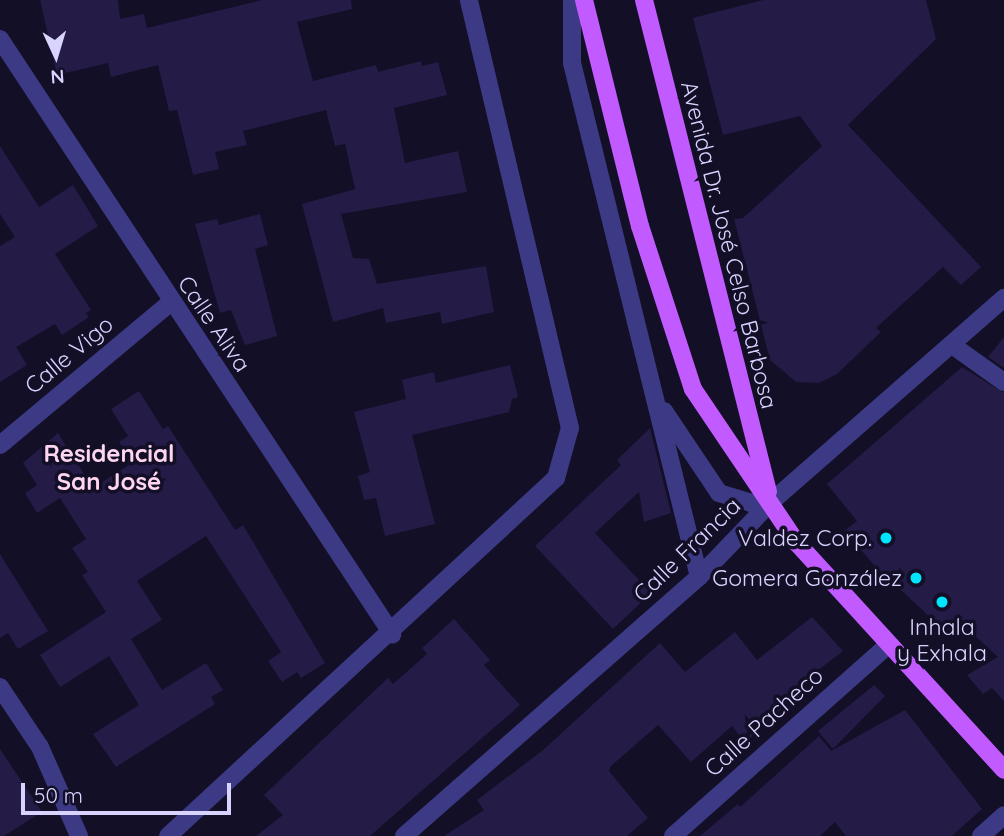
<!DOCTYPE html>
<meta charset="utf-8">
<style>
body{margin:0}
#map{position:relative;width:1004px;height:836px;overflow:hidden;background:#130f26;font-family:Quicksand,sans-serif}
div>[style]{position:absolute}
[style*='--x']{left:calc(var(--x)*1px);top:calc(var(--y)*1px);width:calc(var(--w)*1px);rotate:calc(var(--a)*1deg)}
.building>*{inset:0;background:#241b47}
.minor>*{height:18px;margin:-9px;padding:0 9px;transform-origin:9px;border-radius:9px;background:#3d3a85}
.major>*{height:18px;margin:-9px;padding:0 9px;transform-origin:9px;border-radius:9px;background:#c25bff}
.dots>*{width:19px;height:19px;translate:-50% -50%;box-sizing:border-box;border:4px solid #130f26;border-radius:50%}
span{translate:-50% -50%;white-space:nowrap;text-align:center;line-height:1.15;-webkit-text-stroke:7px #130f26;paint-order:stroke}
.street-label{font-size:23px;color:#d9d4ff}
.poi-label{font-size:23px;color:#d9d4ff}
.right{translate:-100% -50%;text-align:right}
.neighbourhood-label{font-size:24px;color:#ffd6f0;font-weight:700}
.north{position:absolute;left:21px;top:21px;width:70px;height:70px;-webkit-text-stroke:5px #130f26;paint-order:stroke;rotate:176deg;font-size:19px;font-weight:700;line-height:28px;text-align:center;color:#d9d4ff}
.north::after{content:'';display:block;margin:auto;width:24px;height:32px;background:#d9d4ff;clip-path:polygon(50% 0,100% 100%,50% 72%,0 100%)}
.scale{position:absolute;left:21px;top:783px;width:210px;height:32px;box-sizing:border-box;border:4px solid #d9d4ff;border-top:0;padding-left:9px;font-size:21px;line-height:24px;white-space:nowrap;color:#d9d4ff;-webkit-text-stroke:5px #130f26;paint-order:stroke}
</style>
<div id="map">
<div class="building">
<div style="clip-path:polygon(40px 0,118px 0,120px 19px,144px 14px,147px 28px,262px 0,351px 0,352px 9px,297px 22px,313px 81px,376px 65px,378px 72px,421px 61px,422px 66px,438px 62px,447px 95px,394px 108px,405px 163px,458px 151px,467px 192px,341px 214px,353px 258px,369px 259px,377px 284px,486px 266px,494px 312px,442px 324px,440px 312px,386px 323px,383px 308px,333px 322px,302px 204px,355px 189px,345px 144px,335px 146px,326px 110px,243px 131px,247px 145px,215px 152px,219px 169px,193px 175px,177px 110px,169px 111px,158px 65px,111px 77px,108px 63px,57px 75px)"></div>
<div style="clip-path:polygon(763px 0,926px 0,936px 39px,848px 125px,981px 267px,961px 285px,943px 267px,876px 328px,881px 332px,837px 374px,819px 383px,796px 382px,770px 360px,734px 219px,743px 218px,822px 146px,800px 116px,723px 135px,693px 18px)"></div>
<div style="clip-path:polygon(0 146px,39px 207px,73px 185px,98px 226px,55px 254px,91px 310px,86px 313px,89px 317px,62px 335px,55px 324px,16px 347px,27px 365px,0 382px,0 246px,15px 237px,0 214px)"></div>
<div style="clip-path:polygon(260px 214px,268px 245px,255px 249px,277px 336px,245px 345px,231px 310px,220px 313px,195px 224px,217px 219px,219px 225px)"></div>
<div style="clip-path:polygon(1004px 337px,1004px 368px,988px 357px)"></div>
<div style="clip-path:polygon(510px 365px,518px 397px,512px 399px,509px 412px,412px 435px,435px 524px,385px 536px,376px 498px,364px 500px,358px 476px,370px 472px,354px 412px,406px 399px,402px 380px,434px 372px,436px 383px)"></div>
<div style="clip-path:polygon(962px 367px,1004px 393px,1004px 701px,992px 688px,983px 694px,967px 675px,998px 657px,958px 620px,946px 632px,875px 566px,844px 531px,857px 521px,827px 484px)"></div>
<div style="clip-path:polygon(139px 391px,163px 429px,168px 426px,235px 530px,243px 525px,325px 663px,301px 678px,297px 672px,282px 682px,268px 661px,281px 652px,206px 536px,137px 581px,162px 620px,131px 639px,162px 690px,206px 663px,223px 690px,211px 697px,215px 704px,116px 767px,93px 734px,139px 705px,109px 656px,60px 687px,40px 655px,106px 612px,82px 575px,88px 572px,72px 548px,86px 539px,60px 498px,37px 513px,25px 493px,37px 485px,23px 463px,58px 433px,93px 488px,132px 463px,119px 442px,128px 436px,111px 409px)"></div>
<div style="clip-path:polygon(650px 428px,671px 513px,644px 522px,639px 492px,595px 533px,651px 593px,613px 629px,535px 546px,621px 465px,617px 460px)"></div>
<div style="clip-path:polygon(0 554px,48px 631px,18px 649px,8px 633px,0 638px)"></div>
<div style="clip-path:polygon(812px 617px,843px 651px,786px 695px,790px 701px,745px 743px,732px 726px,691px 762px,658px 725px,611px 766px,609px 771px,648px 818px,627px 836px,444px 836px,484px 810px,477px 800px,542px 751px,660px 643px,685px 672px,735px 632px,757px 660px)"></div>
<div style="clip-path:polygon(454px 619px,490px 660px,484px 665px,520px 705px,370px 836px,256px 836px,283px 815px,264px 795px,388px 678px,393px 684px,427px 654px,422px 648px)"></div>
<div style="clip-path:polygon(874px 685px,885px 696px,833px 749px,818px 731px)"></div>
<div style="clip-path:polygon(905px 710px,982px 809px,952px 836px,846px 836px,835px 822px,820px 836px,700px 836px,738px 804px,740px 807px,819px 736px,831px 751px)"></div>
<div style="clip-path:polygon(0 749px,42px 812px,4px 836px,0 836px)"></div>
</div>
<div class="minor">
<div style="--x:572;--y:0;--w:63;--a:90"></div>
<div style="--x:572;--y:63;--w:529;--a:76.12"></div>
<div style="--x:0;--y:39;--w:713;--a:56.62"></div>
<div style="--x:952;--y:345;--w:64;--a:35.4"></div>
<div style="--x:664;--y:411;--w:99;--a:56.1"></div>
<div style="--x:719;--y:493;--w:34;--a:17"></div>
<div style="--x:751;--y:503;--w:20;--a:-3"></div>
<div style="--x:0;--y:445;--w:222;--a:-39.9"></div>
<div style="--x:0;--y:687;--w:72;--a:56.3"></div>
<div style="--x:40;--y:747;--w:97;--a:66.3"></div>
<div style="--x:168;--y:836;--w:528;--a:-42.7"></div>
<div style="--x:556;--y:478;--w:52;--a:-74.4"></div>
<div style="--x:570;--y:428;--w:440;--a:-103.3"></div>
<div style="--x:404;--y:836;--w:393;--a:-41.3"></div>
<div style="--x:699;--y:577;--w:104;--a:-46.2"></div>
<div style="--x:771;--y:502;--w:310;--a:-41.2"></div>
<div style="--x:673;--y:836;--w:288;--a:-41.6"></div>
<div style="--x:981;--y:836;--w:31;--a:-42"></div>
</div>
<div class="major">
<div style="--x:584;--y:0;--w:233;--a:76.1"></div>
<div style="--x:640;--y:226;--w:171;--a:72"></div>
<div style="--x:693;--y:389;--w:186;--a:56"></div>
<div style="--x:797;--y:543;--w:307;--a:47.6"></div>
<div style="--x:644;--y:0;--w:507;--a:75.85"></div>
</div>
<div class="dots">
<div style="left:886px;top:538px;background:#00e5ff"></div>
<div style="left:916px;top:578px;background:#00e5ff"></div>
<div style="left:942px;top:602px;background:#00e5ff"></div>
</div>
<div class="street-label">
<span style="left:729px;top:245px;rotate:76deg">Avenida Dr. José Celso Barbosa</span>
<span style="left:214px;top:324px;rotate:56deg">Calle Aliva</span>
<span style="left:69px;top:355px;rotate:-40deg">Calle Vigo</span>
<span style="left:687px;top:550px;rotate:-44deg">Calle Francia</span>
<span style="left:764px;top:722px;rotate:-42deg">Calle Pacheco</span>
</div>
<div class="poi-label">
<span class="right" style="left:872px;top:538px">Valdez Corp.</span>
<span class="right" style="left:902px;top:578px">Gomera González</span>
<span style="left:942px;top:640px">Inhala<br>y Exhala</span>
</div>
<div class="neighbourhood-label">
<span style="left:109px;top:468px">Residencial<br>San José</span>
</div>
<div class="north">N</div>
<div class="scale">50 m</div>
</div>
